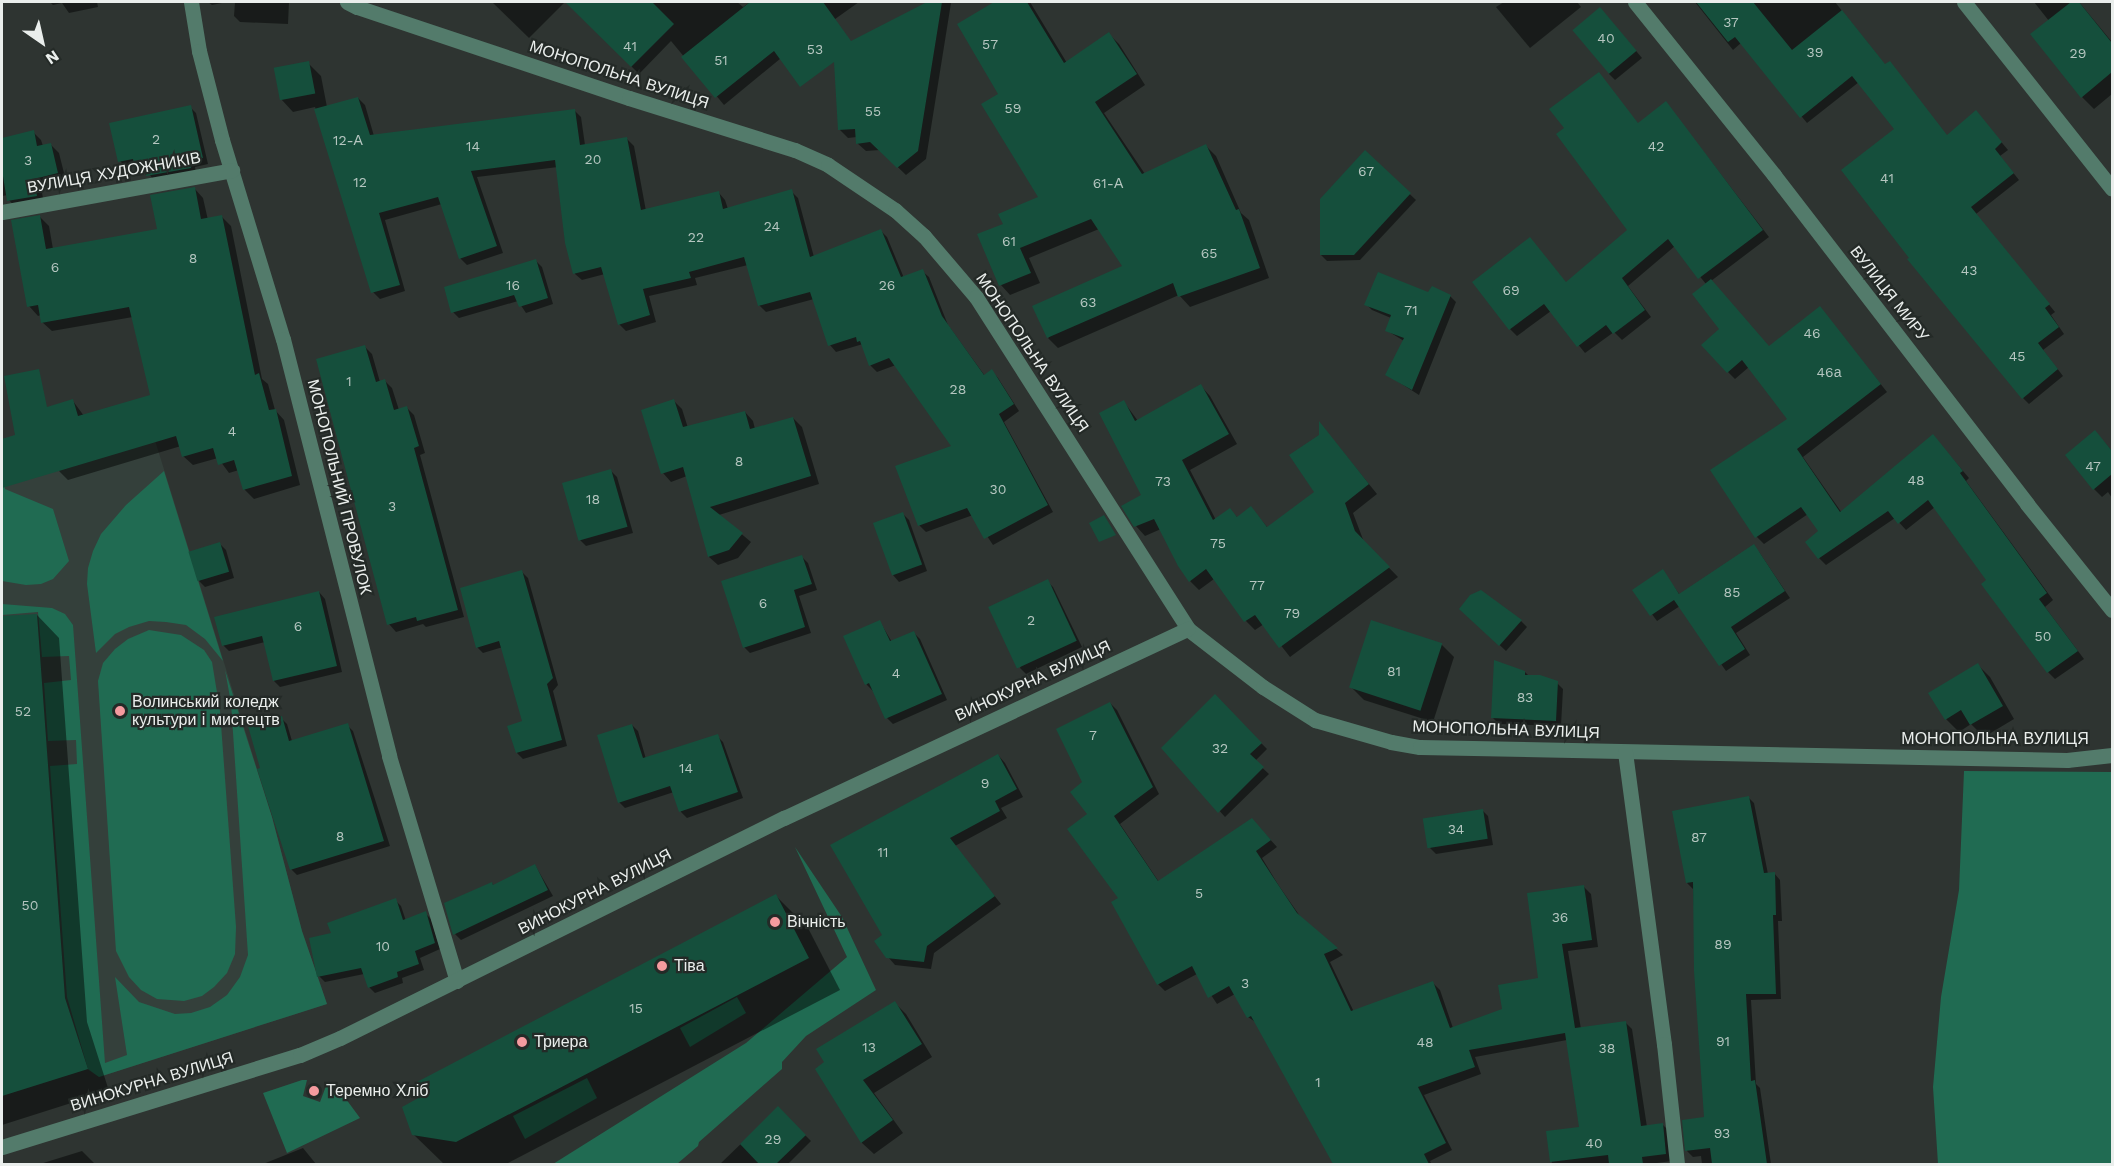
<!DOCTYPE html>
<meta charset="utf-8">
<style>
body{margin:0}
#map{position:relative;width:2114px;height:1166px;overflow:hidden;background:#2e3431;font-family:"Work Sans",sans-serif}
div>[style]{position:absolute}
[style*='--x']{left:calc(var(--x)*1px);top:calc(var(--y)*1px);width:calc(var(--w)*1px);rotate:calc(var(--a)*1deg)}
.built>*{inset:0;background:#34403b}
.green>*{inset:0;background:#206b52}
.shadow>*{inset:0;background:#0007}
.building>*{inset:0;background:#154f3c;transform-origin:0 0}
.minor>*{height:15px;margin:-7.5px;padding:0 7.5px;transform-origin:7.5px;border-radius:7.5px;background:#537b6b}
.dots>*{width:16px;height:16px;translate:-50% -50%;box-sizing:border-box;border:3px solid #242a27;border-radius:50%}
span{translate:-50% -50%;white-space:nowrap;text-align:center;line-height:1.15;-webkit-text-stroke:4.5px #242a27;paint-order:stroke}
.number-label{font-size:14px;color:#b5c6c0}
.number-label span{-webkit-text-stroke-width:0}
.street-label{font-size:16px;color:#eaeeec}
.poi-label{font-size:16px;color:#eaeeec}
.left{translate:0 -50%;text-align:left}
.frame{position:absolute;inset:0;border:3px solid #eaeeec;pointer-events:none}
.north{position:absolute;left:12px;top:12px;width:60px;height:60px;-webkit-text-stroke:4px #242a27;paint-order:stroke;rotate:146deg;font-size:16px;font-weight:700;line-height:24px;text-align:center;color:#eaeeec}
.north::after{content:'';display:block;margin:auto;width:21px;height:27px;background:#eaeeec;clip-path:polygon(50% 0,100% 100%,50% 72%,0 100%)}
</style>
<div id="map">
<div class="built">
<div style="clip-path:polygon(121px 404px,144px 405px,272px 817px,302px 931px,327px 1004px,99px 1077px,87px 1069px,2px 1096px,2px 439px)"></div>
</div>
<div class="green">
<div style="clip-path:polygon(164px 471px,223px 661px,205px 639px,186px 625px,166px 622px,149px 621px,129px 627px,115px 634px,96px 653px,87px 584px,88px 568px,93px 551px,101px 534px,126px 505px)"></div>
<div style="clip-path:polygon(2px 476px,5px 489px,53px 509px,69px 561px,53px 579px,41px 584px,26px 585px,2px 581px)"></div>
<div style="clip-path:polygon(2px 604px,52px 608px,65px 614px,73px 625px,105px 1063px,127px 1055px,115px 977px,139px 1002px,175px 1014px,191px 1013px,210px 1007px,227px 995px,240px 977px,248px 955px,231px 703px,225px 670px,272px 817px,302px 931px,327px 1004px,99px 1077px,88px 1069px,67px 997px,50px 766px,77px 764px,76px 740px,48px 741px,44px 683px,71px 680px,69px 656px,42px 657px,38px 612px,2px 615px)"></div>
<div style="clip-path:polygon(149px 630px,181px 635px,204px 650px,212px 662px,220px 711px,236px 927px,235px 954px,227px 973px,214px 987px,202px 996px,184px 1001px,157px 999px,141px 990px,129px 977px,116px 951px,98px 681px,103px 663px,115px 649px,128px 639px)"></div>
<div style="clip-path:polygon(1964px 771px,2112px 772px,2112px 1164px,1938px 1164px,1933px 1087px,1941px 997px,1959px 890px)"></div>
<div style="clip-path:polygon(795px 847px,842px 917px,876px 990px,806px 1036px,782px 1062px,782px 1069px,699px 1142px,698px 1146px,677px 1164px,553px 1164px,746px 1043px,847px 957px)"></div>
<div style="clip-path:polygon(737px 997px,746px 1013px,690px 1047px,680px 1028px)"></div>
<div style="clip-path:polygon(587px 1078px,597px 1098px,525px 1139px,513px 1116px)"></div>
<div style="clip-path:polygon(302px 1080px,307px 1080px,303px 1096px,320px 1102px,326px 1086px,346px 1099px,360px 1118px,287px 1153px,263px 1093px)"></div>
</div>
<div class="shadow">
<div style="clip-path:polygon(50px 2px,97px 2px,98px 7px,69px 13px,62px 3px,53px 5px)"></div>
<div style="clip-path:polygon(208px 2px,227px 2px,212px 5px)"></div>
<div style="clip-path:polygon(235px 2px,289px 2px,288px 24px,240px 22px,234px 16px)"></div>
<div style="clip-path:polygon(492px 2px,565px 2px,529px 38px)"></div>
<div style="clip-path:polygon(613px 2px,737px 2px,743px 7px,750px 2px,859px 2px,786px 54px,724px 105px,671px 41px,639px 74px,590px 25px)"></div>
<div style="clip-path:polygon(930px 2px,951px 3px,926px 159px,906px 175px,880px 150px,866px 151px,857px 143px,857px 137px,848px 138px,840px 130px,835px 51px)"></div>
<div style="clip-path:polygon(997px 2px,1030px 2px,1067px 63px,1109px 34px,1119px 44px,1145px 85px,1104px 113px,1145px 174px,1206px 146px,1216px 156px,1241px 213px,1249px 220px,1269px 278px,1190px 307px,1179px 295px,1058px 348px,1048px 338px,1124px 267px,1099px 229px,1029px 258px,1040px 283px,1010px 295px,1001px 285px,1005px 225px,1040px 197px,1000px 94px,959px 24px)"></div>
<div style="clip-path:polygon(1504px 2px,1577px 2px,1581px 7px,1530px 48px,1496px 7px)"></div>
<div style="clip-path:polygon(1695px 2px,1835px 2px,1886px 66px,1947px 136px,1982px 119px,2008px 150px,2000px 156px,2019px 180px,1976px 214px,2055px 312px,2051px 315px,2064px 334px,2043px 350px,2063px 376px,2029px 404px,2023px 398px,1896px 129px,1859px 82px,1807px 123px,1741px 43px,1733px 50px)"></div>
<div style="clip-path:polygon(2034px 2px,2079px 2px,2112px 42px,2112px 94px,2094px 109px,2082px 97px,2049px 21px)"></div>
<div style="clip-path:polygon(1606px 15px,1642px 58px,1615px 80px,1609px 74px)"></div>
<div style="clip-path:polygon(308px 63px,321px 76px,327px 107px,358px 98px,365px 105px,374px 136px,574px 110px,581px 117px,585px 145px,627px 139px,634px 146px,646px 211px,719px 193px,725px 200px,728px 209px,791px 191px,798px 198px,814px 257px,880px 230px,887px 237px,904px 278px,922px 271px,929px 277px,948px 325px,985px 376px,992px 371px,998px 378px,1019px 411px,1004px 422px,1053px 512px,993px 545px,973px 515px,926px 532px,919px 525px,953px 447px,896px 365px,877px 372px,870px 365px,863px 344px,836px 352px,830px 345px,814px 299px,766px 312px,759px 305px,748px 265px,695px 278px,697px 285px,649px 296px,656px 322px,626px 331px,619px 324px,605px 274px,582px 280px,575px 274px,558px 167px,477px 177px,503px 253px,467px 265px,460px 258px,442px 204px,385px 220px,405px 291px,380px 299px,373px 292px,315px 107px,293px 112px,281px 99px)"></div>
<div style="clip-path:polygon(1599px 74px,1639px 125px,1666px 103px,1769px 237px,1711px 281px,1769px 348px,1820px 308px,1887px 392px,1803px 457px,1842px 513px,1940px 444px,1969px 478px,1966px 481px,2053px 600px,2045px 607px,2084px 659px,2055px 679px,2048px 672px,1983px 585px,1988px 581px,1935px 507px,1906px 530px,1895px 518px,1826px 565px,1819px 558px,1820px 532px,1808px 514px,1764px 544px,1757px 537px,1789px 419px,1749px 367px,1735px 379px,1728px 372px,1721px 330px,1706px 284px,1675px 246px,1628px 286px,1651px 317px,1622px 340px,1614px 332px,1585px 353px,1551px 311px,1517px 336px,1510px 329px,1474px 282px,1530px 239px,1567px 284px,1629px 231px,1566px 128px)"></div>
<div style="clip-path:polygon(190px 107px,196px 113px,208px 164px,195px 167px,196px 173px,154px 181px,146px 169px,141px 170px,136px 165px,126px 167px,120px 161px)"></div>
<div style="clip-path:polygon(33px 132px,41px 140px,43px 146px,51px 145px,59px 153px,66px 181px,41px 187px,44px 204px,17px 209px,9px 200px,8px 195px,2px 196px,2px 140px)"></div>
<div style="clip-path:polygon(1365px 152px,1416px 200px,1360px 260px,1327px 261px,1321px 255px)"></div>
<div style="clip-path:polygon(194px 188px,203px 198px,208px 220px,222px 217px,231px 226px,262px 379px,268px 384px,275px 410px,284px 420px,300px 485px,254px 499px,244px 489px,239px 470px,229px 473px,218px 458px,193px 465px,183px 456px,181px 446px,68px 480px,59px 471px,73px 401px,84px 416px,151px 396px,133px 317px,52px 331px,42px 322px,41px 315px,38px 316px,29px 306px,40px 217px,49px 226px,53px 249px,159px 230px)"></div>
<div style="clip-path:polygon(536px 261px,542px 267px,553px 304px,526px 313px,518px 301px,459px 318px,453px 312px)"></div>
<div style="clip-path:polygon(1429px 294px,1450px 296px,1456px 302px,1419px 395px,1386px 374px,1404px 341px,1386px 330px,1391px 318px,1372px 310px,1366px 304px)"></div>
<div style="clip-path:polygon(365px 347px,372px 354px,380px 382px,385px 381px,392px 388px,399px 410px,407px 408px,414px 415px,425px 453px,420px 455px,464px 617px,426px 627px,423px 624px,396px 632px,389px 624px)"></div>
<div style="clip-path:polygon(1201px 386px,1210px 396px,1237px 444px,1190px 470px,1216px 520px,1230px 510px,1238px 518px,1251px 508px,1268px 528px,1316px 492px,1321px 425px,1377px 494px,1353px 513px,1364px 542px,1398px 577px,1290px 657px,1264px 624px,1255px 630px,1246px 621px,1214px 579px,1199px 590px,1190px 581px,1161px 529px,1145px 536px,1136px 526px,1143px 495px,1124px 402px,1138px 421px)"></div>
<div style="clip-path:polygon(674px 401px,682px 409px,688px 428px,745px 412px,753px 421px,755px 429px,793px 418px,802px 427px,819px 484px,719px 515px,751px 542px,738px 558px,718px 565px,709px 557px,687px 476px,671px 482px,663px 473px)"></div>
<div style="clip-path:polygon(2095px 432px,2112px 451px,2112px 498px,2108px 492px,2102px 497px,2094px 489px)"></div>
<div style="clip-path:polygon(611px 471px,617px 477px,633px 533px,586px 546px,580px 540px)"></div>
<div style="clip-path:polygon(903px 514px,909px 520px,927px 571px,899px 582px,893px 575px)"></div>
<div style="clip-path:polygon(220px 544px,226px 550px,234px 578px,205px 587px,199px 581px)"></div>
<div style="clip-path:polygon(1759px 552px,1790px 598px,1736px 633px,1750px 655px,1726px 671px,1680px 606px,1657px 621px,1634px 590px,1662px 571px,1680px 595px)"></div>
<div style="clip-path:polygon(802px 557px,808px 563px,817px 590px,799px 596px,811px 633px,750px 653px,744px 647px)"></div>
<div style="clip-path:polygon(522px 572px,528px 578px,558px 685px,553px 691px,567px 746px,523px 759px,517px 753px,524px 722px,503px 647px,483px 653px,477px 647px)"></div>
<div style="clip-path:polygon(1047px 581px,1053px 587px,1082px 647px,1026px 674px,1020px 668px)"></div>
<div style="clip-path:polygon(319px 592px,325px 599px,342px 672px,280px 687px,274px 681px,265px 642px,229px 651px,223px 645px)"></div>
<div style="clip-path:polygon(1461px 609px,1521px 621px,1527px 627px,1506px 651px)"></div>
<div style="clip-path:polygon(37px 615px,59px 638px,87px 1022px,109px 1091px,2px 1125px,2px 1020px,4px 1019px,2px 1005px,2px 618px)"></div>
<div style="clip-path:polygon(880px 622px,892px 642px,914px 633px,920px 639px,947px 700px,893px 724px,887px 718px,873px 691px,867px 685px,845px 637px)"></div>
<div style="clip-path:polygon(1441px 644px,1454px 657px,1433px 722px,1364px 700px,1351px 687px)"></div>
<div style="clip-path:polygon(1978px 665px,1990px 677px,2014px 719px,1984px 737px,1971px 724px,1959px 732px,1946px 719px)"></div>
<div style="clip-path:polygon(1525px 672px,1529px 676px,1557px 683px,1563px 689px,1561px 726px,1499px 724px,1493px 718px)"></div>
<div style="clip-path:polygon(1215px 696px,1267px 749px,1255px 761px,1269px 774px,1225px 817px,1163px 748px)"></div>
<div style="clip-path:polygon(1110px 703px,1117px 710px,1159px 794px,1120px 824px,1159px 882px,1259px 827px,1277px 847px,1262px 858px,1279px 886px,1302px 919px,1343px 955px,1330px 962px,1354px 1012px,1433px 983px,1440px 990px,1453px 1028px,1504px 1010px,1540px 979px,1584px 887px,1591px 894px,1598px 947px,1568px 951px,1581px 1029px,1625px 1022px,1632px 1029px,1647px 1127px,1662px 1124px,1669px 1131px,1672px 1161px,1649px 1164px,1552px 1164px,1548px 1132px,1580px 1129px,1567px 1040px,1475px 1057px,1481px 1074px,1424px 1095px,1452px 1150px,1430px 1161px,1431px 1163px,1335px 1164px,1257px 1023px,1248px 1017px,1235px 994px,1217px 1004px,1197px 974px,1165px 991px,1158px 984px,1120px 899px,1089px 814px,1084px 783px)"></div>
<div style="clip-path:polygon(281px 718px,287px 724px,292px 741px,347px 725px,353px 731px,390px 846px,297px 875px,291px 869px,262px 770px)"></div>
<div style="clip-path:polygon(632px 725px,638px 731px,646px 759px,717px 736px,723px 742px,743px 798px,687px 818px,681px 812px,674px 792px,625px 808px,619px 802px)"></div>
<div style="clip-path:polygon(998px 755px,1005px 763px,1023px 797px,1001px 808px,1007px 818px,955px 846px,1001px 904px,934px 953px,931px 969px,895px 965px,888px 957px,884px 935px)"></div>
<div style="clip-path:polygon(1748px 797px,1754px 803px,1768px 874px,1774px 873px,1780px 880px,1782px 921px,1778px 921px,1781px 999px,1751px 1000px,1756px 1084px,1760px 1088px,1771px 1164px,1702px 1164px,1701px 1156px,1693px 1157px,1687px 1151px,1684px 1121px,1705px 1118px,1693px 889px,1687px 883px)"></div>
<div style="clip-path:polygon(1482px 810px,1488px 816px,1493px 845px,1436px 854px,1430px 848px)"></div>
<div style="clip-path:polygon(535px 865px,553px 896px,461px 940px,455px 934px,492px 883px,494px 886px)"></div>
<div style="clip-path:polygon(776px 896px,808px 928px,840px 990px,506px 1164px,444px 1164px,413px 1134px,424px 1097px)"></div>
<div style="clip-path:polygon(395px 900px,401px 906px,406px 921px,425px 913px,431px 919px,440px 949px,420px 958px,424px 970px,402px 978px,403px 983px,375px 993px,369px 987px,364px 974px,325px 982px,319px 976px,333px 934px)"></div>
<div style="clip-path:polygon(894px 1002px,906px 1014px,932px 1057px,874px 1093px,903px 1133px,874px 1154px,862px 1143px,817px 1069px)"></div>
<div style="clip-path:polygon(778px 1108px,811px 1141px,788px 1164px,720px 1164px)"></div>
<div style="clip-path:polygon(303px 1148px,316px 1164px,263px 1164px)"></div>
<div style="clip-path:polygon(82px 1151px,95px 1164px,40px 1164px)"></div>
</div>
<div class="building">
<div style="clip-path:polygon(565px 2px,652px 2px,674px 24px,631px 67px)"></div>
<div style="clip-path:polygon(750px 2px,823px 2px,851px 41px,927px 2px,942px 2px,918px 151px,897px 168px,870px 142px,856px 144px,855px 129px,838px 130px,834px 62px,800px 87px,774px 51px,715px 98px,681px 57px)"></div>
<div style="clip-path:polygon(994px 2px,1027px 2px,1064px 63px,1109px 32px,1137px 74px,1095px 102px,1142px 174px,1206px 144px,1236px 210px,1239px 209px,1260px 268px,1178px 297px,1173px 283px,1047px 338px,1032px 306px,1122px 266px,1091px 219px,1020px 248px,1031px 273px,999px 286px,977px 234px,1003px 224px,998px 214px,1038px 197px,981px 104px,998px 94px,957px 24px)"></div>
<div style="clip-path:polygon(1696px 2px,1753px 2px,1792px 50px,1842px 10px,1885px 64px,1890px 61px,1947px 135px,1976px 110px,2002px 142px,1995px 149px,2014px 173px,1971px 207px,2050px 304px,2045px 308px,2059px 327px,2038px 343px,2058px 369px,2022px 399px,1907px 259px,1909px 258px,1841px 170px,1894px 129px,1852px 76px,1800px 118px,1735px 37px,1728px 42px)"></div>
<div style="clip-path:polygon(2071px 2px,2079px 2px,2112px 43px,2112px 72px,2081px 98px,2030px 34px)"></div>
<div style="left:1600px;top:7px;width:57px;height:36px;rotate:50deg"></div>
<div style="left:309px;top:61px;width:33px;height:36px;rotate:79deg"></div>
<div style="clip-path:polygon(1599px 72px,1638px 123px,1666px 101px,1763px 230px,1698px 279px,1668px 239px,1622px 278px,1645px 310px,1613px 334px,1606px 325px,1577px 347px,1544px 304px,1509px 330px,1472px 282px,1530px 237px,1566px 282px,1627px 230px,1556px 134px,1564px 128px,1549px 109px)"></div>
<div style="clip-path:polygon(358px 97px,370px 135px,575px 109px,580px 145px,627px 137px,641px 210px,719px 191px,723px 209px,792px 189px,810px 257px,881px 229px,901px 277px,923px 269px,942px 316px,984px 375px,992px 369px,1014px 404px,999px 414px,1048px 505px,984px 539px,967px 508px,918px 526px,895px 466px,951px 446px,889px 358px,869px 366px,860px 341px,857px 342px,856px 337px,828px 346px,810px 292px,758px 306px,744px 257px,689px 272px,691px 278px,643px 289px,650px 315px,618px 325px,601px 267px,573px 274px,565px 243px,555px 160px,471px 171px,497px 246px,459px 259px,438px 197px,379px 213px,400px 285px,371px 293px,314px 109px)"></div>
<div style="clip-path:polygon(191px 105px,203px 158px,190px 161px,191px 168px,146px 176px,144px 163px,134px 165px,133px 159px,118px 162px,109px 123px)"></div>
<div style="clip-path:polygon(34px 130px,37px 146px,51px 143px,58px 173px,34px 179px,37px 196px,7px 201px,2px 170px,2px 138px)"></div>
<div style="clip-path:polygon(1365px 150px,1411px 193px,1354px 255px,1320px 255px,1320px 199px)"></div>
<div style="clip-path:polygon(195px 187px,201px 219px,222px 215px,255px 375px,259px 373px,269px 410px,276px 409px,292px 476px,243px 490px,234px 460px,218px 465px,213px 448px,182px 457px,176px 436px,2px 488px,2px 439px,15px 435px,4px 376px,39px 369px,47px 407px,73px 399px,78px 416px,150px 395px,129px 307px,41px 323px,38px 305px,27px 307px,11px 220px,40px 215px,46px 249px,157px 229px,150px 195px)"></div>
<div style="clip-path:polygon(536px 259px,548px 298px,519px 307px,514px 295px,451px 313px,444px 287px)"></div>
<div style="clip-path:polygon(1378px 272px,1428px 292px,1432px 286px,1451px 295px,1412px 390px,1385px 375px,1404px 338px,1385px 331px,1391px 315px,1364px 305px)"></div>
<div style="clip-path:polygon(1711px 279px,1769px 346px,1820px 306px,1881px 384px,1797px 449px,1840px 512px,1933px 434px,1963px 471px,1960px 473px,2047px 593px,2039px 599px,2078px 651px,2047px 673px,1981px 584px,1986px 580px,1928px 500px,1898px 524px,1888px 511px,1818px 559px,1805px 542px,1818px 531px,1801px 507px,1755px 538px,1710px 470px,1787px 419px,1742px 360px,1727px 373px,1701px 345px,1719px 329px,1692px 294px)"></div>
<div style="clip-path:polygon(365px 345px,376px 382px,385px 379px,394px 410px,407px 406px,419px 446px,414px 448px,458px 610px,417px 621px,416px 617px,387px 625px,316px 359px)"></div>
<div style="clip-path:polygon(1201px 384px,1229px 434px,1182px 460px,1213px 520px,1230px 508px,1237px 517px,1251px 506px,1267px 527px,1314px 492px,1289px 455px,1319px 435px,1319px 421px,1369px 484px,1345px 503px,1355px 531px,1390px 567px,1279px 648px,1255px 615px,1244px 622px,1206px 569px,1189px 582px,1178px 566px,1154px 519px,1134px 527px,1121px 506px,1141px 495px,1099px 413px,1124px 400px,1135px 421px)"></div>
<div style="clip-path:polygon(674px 399px,683px 427px,745px 411px,750px 429px,793px 417px,811px 476px,710px 507px,743px 533px,729px 550px,708px 557px,683px 467px,661px 474px,641px 410px)"></div>
<div style="clip-path:polygon(2095px 430px,2112px 451px,2112px 474px,2093px 490px,2065px 455px)"></div>
<div style="left:611px;top:469px;width:60px;height:51px;rotate:74deg"></div>
<div style="left:903px;top:512px;width:56px;height:32px;rotate:70deg"></div>
<div style="clip-path:polygon(1104px 515px,1116px 535px,1099px 542px,1089px 523px)"></div>
<div style="left:220px;top:542px;width:31px;height:33px;rotate:73deg"></div>
<div style="clip-path:polygon(1754px 544px,1785px 591px,1731px 627px,1745px 649px,1719px 666px,1674px 600px,1650px 616px,1632px 590px,1663px 569px,1679px 594px)"></div>
<div style="clip-path:polygon(802px 555px,812px 584px,794px 590px,805px 627px,743px 648px,721px 581px)"></div>
<div style="clip-path:polygon(522px 570px,553px 678px,547px 684px,562px 740px,516px 753px,507px 726px,522px 721px,499px 641px,476px 648px,460px 588px)"></div>
<div style="left:1048px;top:579px;width:68px;height:66px;rotate:65deg"></div>
<div style="clip-path:polygon(1481px 590px,1522px 620px,1499px 646px,1459px 609px,1470px 595px)"></div>
<div style="clip-path:polygon(319px 591px,337px 666px,273px 681px,262px 636px,222px 646px,214px 617px)"></div>
<div style="clip-path:polygon(37px 614px,65px 998px,88px 1069px,2px 1096px,2px 616px)"></div>
<div style="clip-path:polygon(880px 620px,890px 641px,914px 631px,942px 694px,885px 719px,869px 683px,865px 685px,843px 636px)"></div>
<div style="left:1371px;top:620px;width:75px;height:71px;rotate:18deg"></div>
<div style="clip-path:polygon(1494px 660px,1525px 671px,1525px 675px,1540px 675px,1558px 681px,1556px 721px,1491px 718px)"></div>
<div style="clip-path:polygon(1978px 663px,2003px 706px,1970px 725px,1961px 710px,1945px 720px,1928px 693px)"></div>
<div style="clip-path:polygon(1215px 694px,1262px 743px,1250px 754px,1264px 767px,1218px 813px,1161px 748px)"></div>
<div style="clip-path:polygon(1110px 702px,1153px 787px,1114px 816px,1158px 881px,1252px 818px,1271px 840px,1256px 851px,1273px 877px,1297px 913px,1338px 948px,1324px 954px,1351px 1011px,1433px 981px,1450px 1028px,1502px 1009px,1498px 985px,1538px 978px,1527px 893px,1584px 885px,1592px 940px,1562px 944px,1575px 1028px,1626px 1021px,1641px 1126px,1663px 1123px,1666px 1154px,1642px 1157px,1643px 1164px,1609px 1164px,1608px 1155px,1550px 1162px,1546px 1131px,1579px 1127px,1565px 1033px,1469px 1050px,1475px 1067px,1418px 1087px,1446px 1143px,1424px 1154px,1429px 1164px,1333px 1164px,1251px 1016px,1247px 1018px,1229px 986px,1208px 998px,1192px 966px,1157px 985px,1111px 902px,1118px 898px,1067px 829px,1087px 814px,1070px 792px,1082px 782px,1056px 729px)"></div>
<div style="clip-path:polygon(282px 716px,289px 741px,348px 723px,384px 841px,290px 870px,257px 769px,260px 768px,248px 726px)"></div>
<div style="clip-path:polygon(632px 724px,643px 758px,718px 734px,738px 792px,679px 812px,670px 786px,618px 803px,597px 735px)"></div>
<div style="clip-path:polygon(998px 754px,1017px 789px,995px 801px,1000px 811px,950px 838px,995px 896px,927px 946px,924px 962px,886px 958px,874px 941px,882px 935px,830px 845px)"></div>
<div style="clip-path:polygon(1749px 796px,1764px 873px,1775px 872px,1776px 915px,1773px 915px,1776px 994px,1746px 994px,1751px 1081px,1755px 1080px,1767px 1164px,1712px 1164px,1710px 1148px,1685px 1151px,1682px 1120px,1704px 1117px,1694px 971px,1693px 882px,1686px 883px,1672px 811px)"></div>
<div style="left:1483px;top:809px;width:30px;height:61px;rotate:81deg"></div>
<div style="clip-path:polygon(535px 864px,548px 890px,453px 935px,444px 903px,492px 882px,493px 885px)"></div>
<div style="clip-path:polygon(776px 894px,809px 958px,456px 1142px,412px 1135px,402px 1107px,422px 1096px,415px 1083px)"></div>
<div style="clip-path:polygon(396px 898px,403px 920px,426px 911px,435px 943px,415px 951px,419px 964px,397px 972px,398px 977px,368px 988px,361px 968px,317px 977px,309px 938px,331px 933px,327px 923px)"></div>
<div style="clip-path:polygon(895px 1001px,922px 1044px,863px 1080px,893px 1120px,861px 1143px,815px 1069px,824px 1062px,816px 1049px)"></div>
<div style="clip-path:polygon(778px 1106px,806px 1135px,776px 1164px,759px 1164px,740px 1144px)"></div>
</div>
<div class="minor">
<div style="--x:191;--y:2;--w:50;--a:80.7"></div>
<div style="--x:199;--y:51;--w:92;--a:75.5"></div>
<div style="--x:222;--y:140;--w:208;--a:73"></div>
<div style="--x:283;--y:339;--w:430;--a:75.7"></div>
<div style="--x:389;--y:756;--w:235;--a:73.2"></div>
<div style="--x:347;--y:2;--w:11;--a:27"></div>
<div style="--x:357;--y:7;--w:287;--a:18.5"></div>
<div style="--x:629;--y:98;--w:174;--a:17.4"></div>
<div style="--x:795;--y:150;--w:36;--a:24"></div>
<div style="--x:828;--y:165;--w:81;--a:33.9"></div>
<div style="--x:895;--y:210;--w:39;--a:42"></div>
<div style="--x:924;--y:236;--w:80;--a:49.6"></div>
<div style="--x:976;--y:297;--w:394;--a:57.4"></div>
<div style="--x:1188;--y:629;--w:95;--a:37.7"></div>
<div style="--x:1263;--y:687;--w:62;--a:32.4"></div>
<div style="--x:1315;--y:720;--w:79;--a:16.1"></div>
<div style="--x:1391;--y:742;--w:29;--a:10"></div>
<div style="--x:1420;--y:747;--w:647;--a:1.15"></div>
<div style="--x:2067;--y:760;--w:45;--a:-6.3"></div>
<div style="--x:1635;--y:2;--w:222;--a:51.2"></div>
<div style="--x:1774;--y:175;--w:415;--a:52.4"></div>
<div style="--x:2027;--y:504;--w:136;--a:51.3"></div>
<div style="--x:1964;--y:2;--w:238;--a:51.6"></div>
<div style="--x:2;--y:212;--w:234;--a:-10.3"></div>
<div style="--x:1625;--y:752;--w:295;--a:82.4"></div>
<div style="--x:1664;--y:1044;--w:121;--a:83.8"></div>
<div style="--x:2;--y:1147;--w:312;--a:-17.2"></div>
<div style="--x:300;--y:1055;--w:43;--a:-23"></div>
<div style="--x:340;--y:1038;--w:496;--a:-26.4"></div>
<div style="--x:784;--y:818;--w:446;--a:-25.1"></div>
</div>
<div class="dots">
<div style="left:120px;top:711px;background:#f59b9f"></div>
<div style="left:775px;top:922px;background:#f59b9f"></div>
<div style="left:662px;top:966px;background:#f59b9f"></div>
<div style="left:522px;top:1042px;background:#f59b9f"></div>
<div style="left:314px;top:1091px;background:#f59b9f"></div>
</div>
<div class="number-label">
<span style="left:1731px;top:22px">37</span>
<span style="left:1606px;top:38px">40</span>
<span style="left:990px;top:44px">57</span>
<span style="left:630px;top:46px">41</span>
<span style="left:815px;top:49px">53</span>
<span style="left:1815px;top:52px">39</span>
<span style="left:2078px;top:53px">29</span>
<span style="left:721px;top:60px">51</span>
<span style="left:1013px;top:108px">59</span>
<span style="left:873px;top:111px">55</span>
<span style="left:156px;top:139px">2</span>
<span style="left:348px;top:140px">12-А</span>
<span style="left:473px;top:146px">14</span>
<span style="left:1656px;top:146px">42</span>
<span style="left:593px;top:159px">20</span>
<span style="left:28px;top:160px">3</span>
<span style="left:1366px;top:171px">67</span>
<span style="left:1887px;top:178px">41</span>
<span style="left:360px;top:182px">12</span>
<span style="left:1108px;top:183px">61-А</span>
<span style="left:772px;top:226px">24</span>
<span style="left:696px;top:237px">22</span>
<span style="left:1009px;top:241px">61</span>
<span style="left:1209px;top:253px">65</span>
<span style="left:193px;top:258px">8</span>
<span style="left:55px;top:267px">6</span>
<span style="left:1969px;top:270px">43</span>
<span style="left:513px;top:285px">16</span>
<span style="left:887px;top:285px">26</span>
<span style="left:1511px;top:290px">69</span>
<span style="left:1088px;top:302px">63</span>
<span style="left:1411px;top:310px">71</span>
<span style="left:1812px;top:333px">46</span>
<span style="left:2017px;top:356px">45</span>
<span style="left:1829px;top:372px">46а</span>
<span style="left:349px;top:381px">1</span>
<span style="left:958px;top:389px">28</span>
<span style="left:232px;top:431px">4</span>
<span style="left:739px;top:461px">8</span>
<span style="left:2093px;top:466px">47</span>
<span style="left:1916px;top:480px">48</span>
<span style="left:1163px;top:481px">73</span>
<span style="left:998px;top:489px">30</span>
<span style="left:593px;top:499px">18</span>
<span style="left:392px;top:506px">3</span>
<span style="left:1218px;top:543px">75</span>
<span style="left:1257px;top:585px">77</span>
<span style="left:1732px;top:592px">85</span>
<span style="left:763px;top:603px">6</span>
<span style="left:1292px;top:613px">79</span>
<span style="left:1031px;top:620px">2</span>
<span style="left:298px;top:626px">6</span>
<span style="left:2043px;top:636px">50</span>
<span style="left:1394px;top:671px">81</span>
<span style="left:896px;top:673px">4</span>
<span style="left:1525px;top:697px">83</span>
<span style="left:23px;top:711px">52</span>
<span style="left:1093px;top:735px">7</span>
<span style="left:1220px;top:748px">32</span>
<span style="left:686px;top:768px">14</span>
<span style="left:985px;top:783px">9</span>
<span style="left:1456px;top:829px">34</span>
<span style="left:340px;top:836px">8</span>
<span style="left:1699px;top:837px">87</span>
<span style="left:883px;top:852px">11</span>
<span style="left:1199px;top:893px">5</span>
<span style="left:30px;top:905px">50</span>
<span style="left:1560px;top:917px">36</span>
<span style="left:1723px;top:944px">89</span>
<span style="left:383px;top:946px">10</span>
<span style="left:1245px;top:983px">3</span>
<span style="left:636px;top:1008px">15</span>
<span style="left:1723px;top:1041px">91</span>
<span style="left:1425px;top:1042px">48</span>
<span style="left:869px;top:1047px">13</span>
<span style="left:1607px;top:1048px">38</span>
<span style="left:1318px;top:1082px">1</span>
<span style="left:1722px;top:1133px">93</span>
<span style="left:773px;top:1139px">29</span>
<span style="left:1594px;top:1143px">40</span>
</div>
<div class="street-label">
<span style="left:619px;top:75px;rotate:18deg">МОНОПОЛЬНА ВУЛИЦЯ</span>
<span style="left:114px;top:173px;rotate:-10deg">ВУЛИЦЯ ХУДОЖНИКІВ</span>
<span style="left:1889px;top:294px;rotate:52deg">ВУЛИЦЯ МИРУ</span>
<span style="left:1032px;top:353px;rotate:56deg">МОНОПОЛЬНА ВУЛИЦЯ</span>
<span style="left:339px;top:487px;rotate:76deg">МОНОПОЛЬНИЙ ПРОВУЛОК</span>
<span style="left:1033px;top:681px;rotate:-25deg">ВИНОКУРНА ВУЛИЦЯ</span>
<span style="left:1506px;top:730px;rotate:2deg">МОНОПОЛЬНА ВУЛИЦЯ</span>
<span style="left:1995px;top:739px">МОНОПОЛЬНА ВУЛИЦЯ</span>
<span style="left:595px;top:892px;rotate:-27deg">ВИНОКУРНА ВУЛИЦЯ</span>
<span style="left:152px;top:1082px;rotate:-17deg">ВИНОКУРНА ВУЛИЦЯ</span>
</div>
<div class="poi-label">
<span class="left" style="left:132px;top:711px">Волинський коледж<br>культури і мистецтв</span>
<span class="left" style="left:787px;top:922px">Вічність</span>
<span class="left" style="left:674px;top:966px">Тіва</span>
<span class="left" style="left:534px;top:1042px">Триера</span>
<span class="left" style="left:326px;top:1091px">Теремно Хліб</span>
</div>
<div class="frame"></div>
<div class="north">N</div>
</div>
